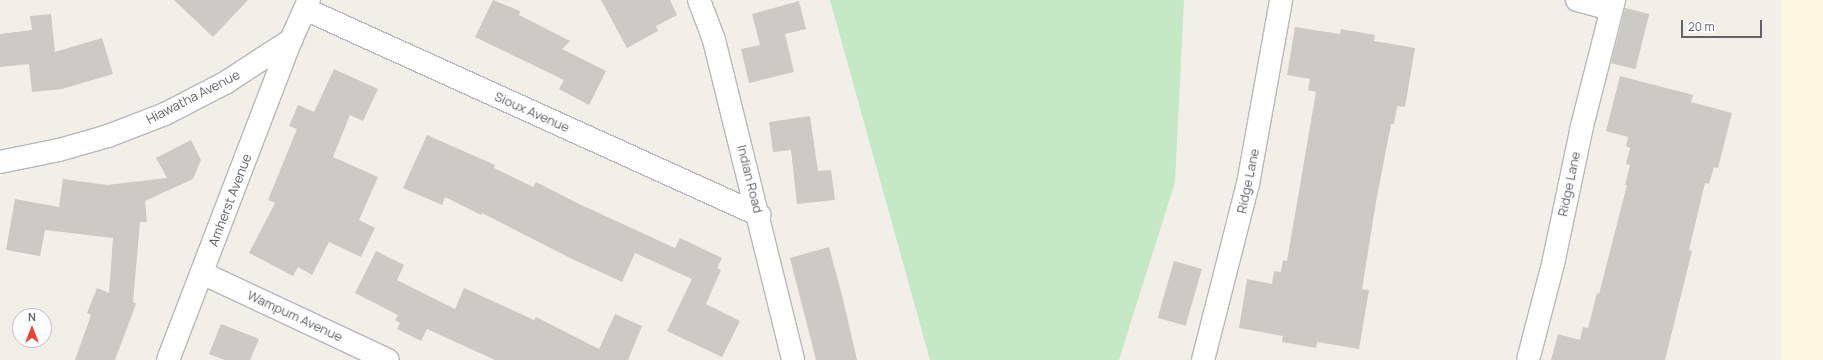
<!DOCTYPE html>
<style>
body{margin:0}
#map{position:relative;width:1823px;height:360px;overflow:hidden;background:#f1efe8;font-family:Manrope,sans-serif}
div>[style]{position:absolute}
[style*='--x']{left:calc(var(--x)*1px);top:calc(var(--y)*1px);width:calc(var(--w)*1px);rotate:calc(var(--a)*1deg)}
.commercial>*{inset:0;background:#fef7e0;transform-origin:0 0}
.green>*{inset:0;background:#c5e8c5}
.building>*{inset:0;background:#cccac5;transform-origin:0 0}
.roads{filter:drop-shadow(1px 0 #b5b8bc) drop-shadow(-1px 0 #b5b8bc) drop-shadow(0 1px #b5b8bc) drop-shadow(0 -1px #b5b8bc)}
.street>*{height:22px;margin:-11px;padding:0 11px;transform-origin:11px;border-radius:11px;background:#fff}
span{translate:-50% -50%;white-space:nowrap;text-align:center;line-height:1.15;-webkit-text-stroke:4px #fff;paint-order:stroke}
.street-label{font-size:13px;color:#5f6368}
.north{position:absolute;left:12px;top:308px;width:40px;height:40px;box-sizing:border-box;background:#fff;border:1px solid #bfc1c3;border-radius:50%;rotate:0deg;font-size:11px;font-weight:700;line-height:16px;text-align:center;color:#5f6368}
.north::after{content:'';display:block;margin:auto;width:14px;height:18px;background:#ea4335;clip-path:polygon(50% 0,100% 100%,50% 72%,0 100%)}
.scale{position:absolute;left:1681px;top:20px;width:81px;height:18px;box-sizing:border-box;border:2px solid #5f6368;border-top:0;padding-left:5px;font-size:12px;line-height:14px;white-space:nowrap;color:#5f6368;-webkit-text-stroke:3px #fff;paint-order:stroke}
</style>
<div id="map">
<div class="commercial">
<div style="left:1781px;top:0;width:42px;height:360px"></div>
</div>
<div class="green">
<div style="clip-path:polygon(830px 0,1184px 0,1175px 182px,1119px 360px,930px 360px)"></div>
</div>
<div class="building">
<div style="clip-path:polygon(174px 0,248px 0,213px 37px)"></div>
<div style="clip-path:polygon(493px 0,520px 11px,519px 15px,570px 41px,562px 49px,606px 71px,589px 105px,559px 89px,564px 80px,475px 37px)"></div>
<div style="clip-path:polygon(601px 0,670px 0,677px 15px,656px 26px,658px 31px,627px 48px)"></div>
<div style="clip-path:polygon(799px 1px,806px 29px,785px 34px,794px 72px,749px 83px,741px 49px,760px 45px,752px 14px)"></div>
<div style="left:1625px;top:8px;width:25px;height:57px;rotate:14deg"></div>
<div style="clip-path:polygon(51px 14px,55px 52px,102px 38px,113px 74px,62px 89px,32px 92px,29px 64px,0 67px,0 34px,32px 30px,30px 16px)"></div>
<div style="clip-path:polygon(1295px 27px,1340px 34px,1341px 29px,1375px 35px,1374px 41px,1415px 48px,1405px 107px,1397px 106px,1394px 124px,1391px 124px,1376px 202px,1362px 289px,1369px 290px,1359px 349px,1317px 342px,1316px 348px,1282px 342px,1283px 336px,1239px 328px,1247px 279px,1272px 284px,1274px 271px,1281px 272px,1283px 260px,1287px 261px,1316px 92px,1308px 90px,1310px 79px,1287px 75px)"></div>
<div style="clip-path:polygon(334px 69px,378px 89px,363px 121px,350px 115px,333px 157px,378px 177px,359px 220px,375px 228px,361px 257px,329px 242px,312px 275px,298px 267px,293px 276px,249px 253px,275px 203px,268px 200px,297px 129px,289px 126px,298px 105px,314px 112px)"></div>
<div style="clip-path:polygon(1620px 76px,1693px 95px,1691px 102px,1732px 113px,1718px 168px,1714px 167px,1709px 184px,1705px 183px,1689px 250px,1692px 251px,1665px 360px,1551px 360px,1558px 334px,1580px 340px,1583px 327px,1588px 328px,1597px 293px,1599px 294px,1627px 185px,1625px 185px,1630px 165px,1626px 164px,1630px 148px,1626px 146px,1628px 137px,1606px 131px)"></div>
<div style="clip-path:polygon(810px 116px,818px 171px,831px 170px,835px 200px,797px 204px,791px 150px,773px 152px,769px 122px)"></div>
<div style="clip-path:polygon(427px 135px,495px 165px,494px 168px,533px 187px,536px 182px,579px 204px,675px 248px,680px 238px,722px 258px,717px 268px,721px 270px,706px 304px,740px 321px,722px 357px,667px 331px,692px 279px,635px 253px,622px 282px,570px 258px,482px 213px,481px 215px,445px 197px,442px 205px,403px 188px)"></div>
<div style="clip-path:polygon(191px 140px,201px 160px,193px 179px,145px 201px,147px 222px,140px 222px,133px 302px,136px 304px,115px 360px,75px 360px,91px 315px,87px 313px,97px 288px,109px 293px,113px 238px,45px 230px,40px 256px,6px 250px,15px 199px,59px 207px,63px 179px,107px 185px,167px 178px,156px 158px)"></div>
<div style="clip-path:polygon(829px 247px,843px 299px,857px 360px,816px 360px,790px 258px)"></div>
<div style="clip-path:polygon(376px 251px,404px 265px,397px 280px,455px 309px,464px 288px,534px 320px,536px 317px,599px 349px,615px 314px,642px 326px,628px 360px,495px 360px,427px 329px,421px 341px,397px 329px,400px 323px,395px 320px,398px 315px,355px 293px)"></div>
<div style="left:1174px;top:261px;width:29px;height:59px;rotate:16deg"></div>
<div style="clip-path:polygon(221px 324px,259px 339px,250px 360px,225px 360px,209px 354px)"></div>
</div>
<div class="roads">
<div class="street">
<div style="--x:699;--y:0;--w:43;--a:69.4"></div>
<div style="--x:714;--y:40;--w:330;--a:76.1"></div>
<div style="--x:1577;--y:0;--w:35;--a:15"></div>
<div style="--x:305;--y:9;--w:499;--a:24.4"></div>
<div style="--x:0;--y:162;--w:60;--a:-11.5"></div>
<div style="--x:59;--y:150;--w:51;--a:-15.9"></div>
<div style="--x:108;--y:136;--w:61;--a:-21.1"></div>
<div style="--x:165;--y:114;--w:68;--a:-27.3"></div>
<div style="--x:225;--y:83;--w:79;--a:-33.1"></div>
<div style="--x:202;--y:273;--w:205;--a:25.1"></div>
<div style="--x:168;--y:360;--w:343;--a:-69"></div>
<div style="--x:291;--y:40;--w:44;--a:-65.8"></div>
<div style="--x:1203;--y:360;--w:182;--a:-75.7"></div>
<div style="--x:1248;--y:184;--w:187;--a:-79.8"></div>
<div style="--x:1528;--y:360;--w:99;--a:-75.4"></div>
<div style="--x:1553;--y:264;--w:141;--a:-78.1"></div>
<div style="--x:1582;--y:126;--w:130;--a:-75.7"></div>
</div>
</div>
<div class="street-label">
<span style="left:193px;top:97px;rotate:-27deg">Hiawatha Avenue</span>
<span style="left:532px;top:112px;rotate:24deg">Sioux Avenue</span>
<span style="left:750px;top:179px;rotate:76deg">Indian Road</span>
<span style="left:1248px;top:181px;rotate:-78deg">Ridge Lane</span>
<span style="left:1569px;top:184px;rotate:-78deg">Ridge Lane</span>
<span style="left:230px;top:200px;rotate:-69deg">Amherst Avenue</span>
<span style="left:295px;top:316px;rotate:25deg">Wampum Avenue</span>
</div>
<div class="north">N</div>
<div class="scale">20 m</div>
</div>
